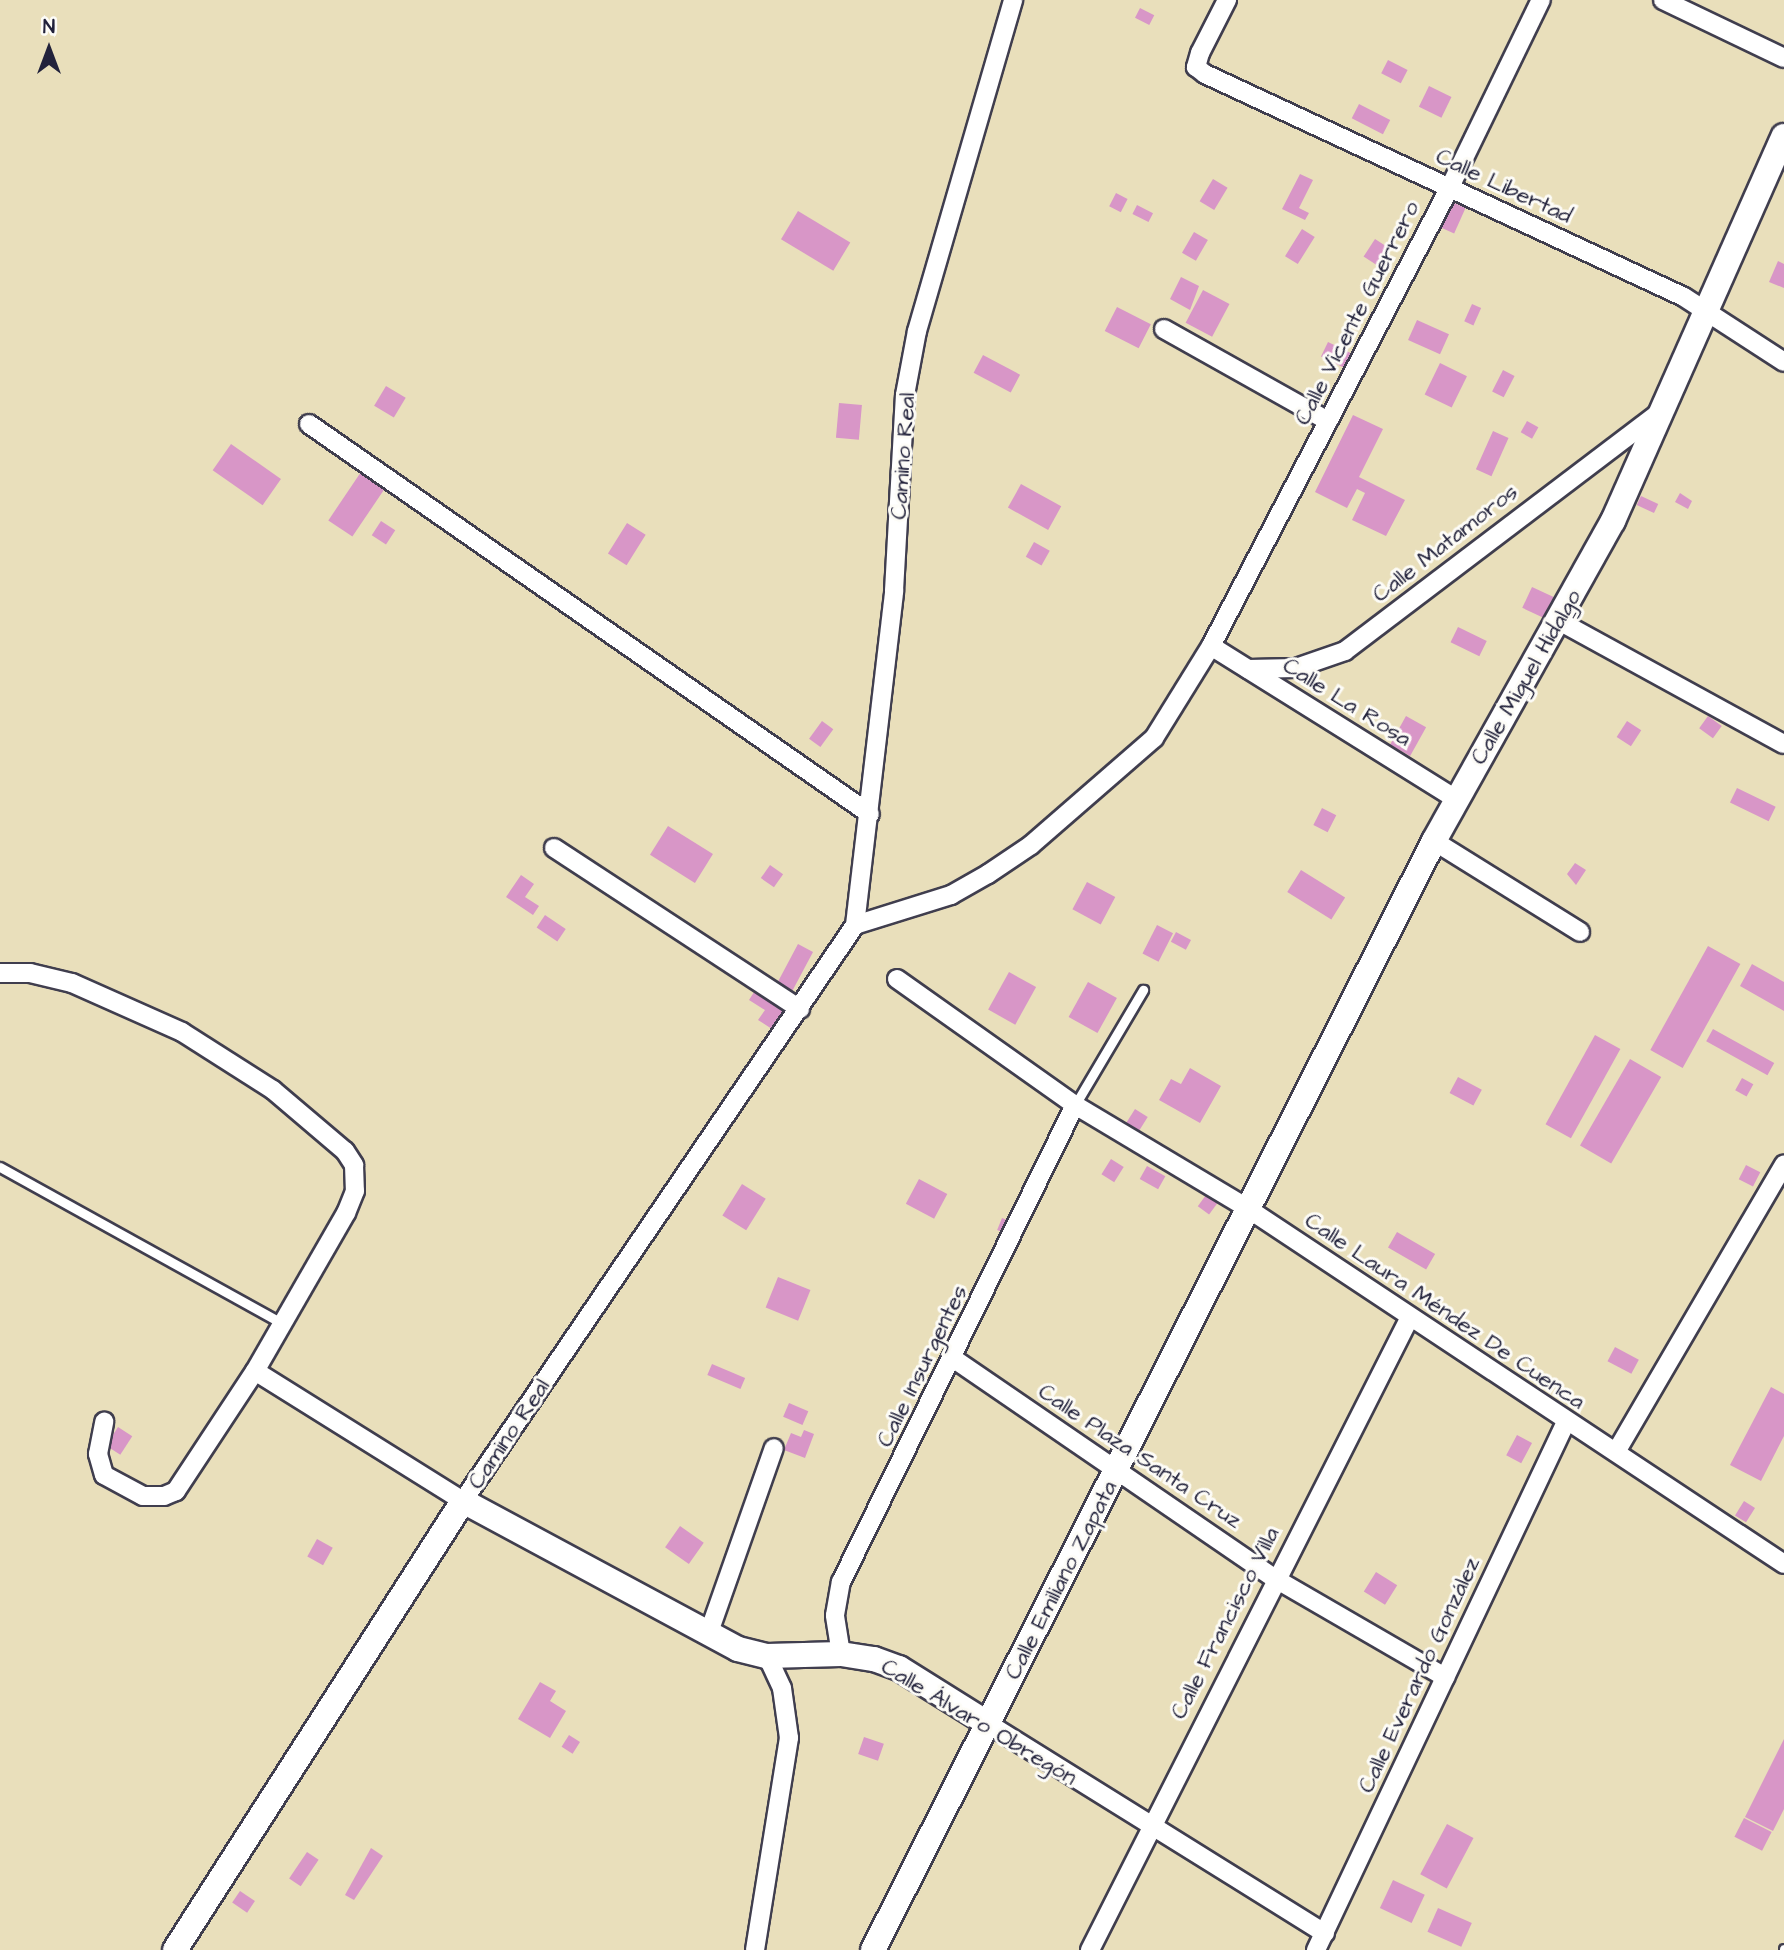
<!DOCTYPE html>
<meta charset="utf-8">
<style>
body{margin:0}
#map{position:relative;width:1784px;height:1950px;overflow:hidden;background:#e9dfbb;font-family:"Architects Daughter",sans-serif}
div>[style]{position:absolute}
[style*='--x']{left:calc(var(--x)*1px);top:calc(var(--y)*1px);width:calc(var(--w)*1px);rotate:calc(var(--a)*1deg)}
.building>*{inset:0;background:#d896c7;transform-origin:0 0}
.roads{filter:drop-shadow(2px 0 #403e4e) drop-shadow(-2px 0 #403e4e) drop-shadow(0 2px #403e4e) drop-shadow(0 -2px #403e4e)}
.lane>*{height:9px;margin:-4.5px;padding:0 4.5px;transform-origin:4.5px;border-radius:4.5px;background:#fff}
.street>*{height:18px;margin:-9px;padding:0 9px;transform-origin:9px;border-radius:9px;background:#fff}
.secondary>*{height:24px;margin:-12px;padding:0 12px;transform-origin:12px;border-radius:12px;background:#fff}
span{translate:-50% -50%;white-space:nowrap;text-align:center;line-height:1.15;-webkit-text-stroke:6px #fdfcf7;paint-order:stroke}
.street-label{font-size:23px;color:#22223b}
.north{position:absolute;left:14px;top:14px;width:70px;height:70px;-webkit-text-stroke:5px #fdfcf7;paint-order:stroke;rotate:0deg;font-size:19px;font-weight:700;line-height:28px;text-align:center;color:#22223b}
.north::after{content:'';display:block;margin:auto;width:24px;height:32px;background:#22223b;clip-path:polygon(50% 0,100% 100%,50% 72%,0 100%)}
</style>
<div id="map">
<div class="building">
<div style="left:1140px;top:8px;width:16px;height:11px;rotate:27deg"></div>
<div style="left:1388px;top:60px;width:22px;height:15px;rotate:27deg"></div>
<div style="left:1429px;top:86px;width:25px;height:23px;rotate:26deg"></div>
<div style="left:1359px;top:104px;width:35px;height:16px;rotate:27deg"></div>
<div style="clip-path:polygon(1300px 174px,1313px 180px,1299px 208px,1309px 213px,1305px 220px,1282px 209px)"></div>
<div style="left:1213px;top:179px;width:17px;height:26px;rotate:31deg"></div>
<div style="left:1116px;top:193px;width:13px;height:15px;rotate:27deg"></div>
<div style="left:1450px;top:201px;width:17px;height:28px;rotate:24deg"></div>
<div style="left:1137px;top:205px;width:18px;height:10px;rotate:27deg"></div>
<div style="left:798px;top:211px;width:61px;height:33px;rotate:31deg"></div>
<div style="left:1302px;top:229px;width:15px;height:32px;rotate:32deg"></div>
<div style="left:1194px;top:232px;width:16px;height:24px;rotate:30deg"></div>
<div style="left:1375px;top:239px;width:17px;height:21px;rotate:33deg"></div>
<div style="clip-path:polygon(1778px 261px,1784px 264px,1784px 288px,1769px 282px)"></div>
<div style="clip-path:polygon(1181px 277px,1199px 286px,1190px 310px,1170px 299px)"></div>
<div style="left:1203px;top:290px;width:30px;height:37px;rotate:28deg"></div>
<div style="left:1472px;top:304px;width:10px;height:19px;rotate:24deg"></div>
<div style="left:1117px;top:307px;width:38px;height:27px;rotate:27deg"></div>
<div style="left:1417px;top:320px;width:35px;height:22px;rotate:24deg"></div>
<div style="left:1328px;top:342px;width:28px;height:16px;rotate:26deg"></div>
<div style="left:983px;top:355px;width:42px;height:20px;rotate:28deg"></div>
<div style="left:1440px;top:363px;width:30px;height:35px;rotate:26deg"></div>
<div style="left:1503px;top:370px;width:13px;height:24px;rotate:27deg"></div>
<div style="left:386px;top:386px;width:23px;height:23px;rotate:31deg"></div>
<div style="left:839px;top:403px;width:23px;height:35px;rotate:5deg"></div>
<div style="clip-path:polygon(1353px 415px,1383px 429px,1359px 477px,1405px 500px,1386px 536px,1352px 520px,1365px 493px,1357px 489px,1347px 508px,1315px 492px)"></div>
<div style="left:1527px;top:421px;width:13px;height:13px;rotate:29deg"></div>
<div style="left:1493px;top:431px;width:17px;height:42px;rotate:24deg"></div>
<div style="left:231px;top:444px;width:61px;height:32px;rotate:35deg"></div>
<div style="left:363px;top:469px;width:29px;height:62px;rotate:34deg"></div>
<div style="left:1021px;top:484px;width:46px;height:27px;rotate:29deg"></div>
<div style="clip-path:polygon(1680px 493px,1692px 501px,1688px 509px,1675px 502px)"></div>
<div style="left:1641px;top:496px;width:19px;height:10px;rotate:25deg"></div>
<div style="left:381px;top:521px;width:17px;height:17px;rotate:33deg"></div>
<div style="left:627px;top:523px;width:22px;height:36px;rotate:32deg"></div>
<div style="left:1034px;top:542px;width:18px;height:17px;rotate:29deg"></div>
<div style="left:1532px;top:587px;width:31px;height:23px;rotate:25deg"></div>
<div style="left:1458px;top:627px;width:32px;height:17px;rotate:26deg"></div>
<div style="left:1406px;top:716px;width:23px;height:33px;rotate:29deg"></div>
<div style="left:1708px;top:716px;width:17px;height:15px;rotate:36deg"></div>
<div style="left:822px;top:721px;width:14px;height:22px;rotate:36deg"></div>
<div style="left:1627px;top:721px;width:17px;height:19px;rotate:33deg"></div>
<div style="left:1737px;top:788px;width:43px;height:16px;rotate:26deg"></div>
<div style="left:1322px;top:808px;width:16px;height:19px;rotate:27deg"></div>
<div style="left:668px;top:826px;width:53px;height:34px;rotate:32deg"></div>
<div style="clip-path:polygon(1575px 863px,1586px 870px,1576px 885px,1567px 874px)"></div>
<div style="left:770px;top:865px;width:16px;height:16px;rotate:35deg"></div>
<div style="left:1301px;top:870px;width:52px;height:26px;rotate:32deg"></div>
<div style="clip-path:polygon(521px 875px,534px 884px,525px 897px,539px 906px,533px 915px,506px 897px)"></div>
<div style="left:1087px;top:882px;width:32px;height:31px;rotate:28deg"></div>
<div style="left:545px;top:915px;width:25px;height:15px;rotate:34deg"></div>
<div style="left:1157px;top:925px;width:18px;height:32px;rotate:27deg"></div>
<div style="left:1176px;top:932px;width:17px;height:11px;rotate:28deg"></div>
<div style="left:798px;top:944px;width:17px;height:47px;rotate:28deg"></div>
<div style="left:1708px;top:946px;width:37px;height:119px;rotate:29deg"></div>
<div style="clip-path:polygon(1752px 964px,1784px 982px,1784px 1011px,1740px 986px)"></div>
<div style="left:1009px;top:972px;width:31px;height:43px;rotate:29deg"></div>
<div style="left:1088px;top:982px;width:33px;height:40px;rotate:29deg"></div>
<div style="clip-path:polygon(756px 989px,785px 1008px,772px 1029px,758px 1020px,765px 1010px,749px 1000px)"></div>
<div style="left:1713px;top:1029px;width:70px;height:14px;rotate:29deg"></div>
<div style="left:1595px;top:1035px;width:29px;height:102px;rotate:29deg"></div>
<div style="left:1630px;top:1059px;width:36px;height:100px;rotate:30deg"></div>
<div style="clip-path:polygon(1190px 1068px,1221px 1086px,1200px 1123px,1159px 1100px,1171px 1079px,1181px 1084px)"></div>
<div style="left:1458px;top:1077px;width:27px;height:18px;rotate:28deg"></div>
<div style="left:1742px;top:1078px;width:13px;height:14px;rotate:29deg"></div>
<div style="left:1135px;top:1109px;width:15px;height:19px;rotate:32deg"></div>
<div style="left:1111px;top:1159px;width:15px;height:18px;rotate:32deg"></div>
<div style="left:1746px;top:1165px;width:16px;height:16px;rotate:27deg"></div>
<div style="left:1147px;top:1166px;width:21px;height:15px;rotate:29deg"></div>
<div style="left:919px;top:1179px;width:32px;height:28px;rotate:28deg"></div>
<div style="left:742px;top:1184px;width:28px;height:37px;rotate:32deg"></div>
<div style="left:1206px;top:1195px;width:14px;height:14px;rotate:36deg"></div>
<div style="left:1002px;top:1218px;width:11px;height:13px;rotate:22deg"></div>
<div style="left:1397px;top:1232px;width:44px;height:18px;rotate:30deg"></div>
<div style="left:778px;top:1277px;width:35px;height:33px;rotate:22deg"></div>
<div style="left:1615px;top:1347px;width:27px;height:16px;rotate:28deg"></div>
<div style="left:712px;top:1364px;width:36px;height:12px;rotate:23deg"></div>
<div style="clip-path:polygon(1771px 1387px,1784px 1394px,1784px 1436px,1761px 1481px,1730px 1465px)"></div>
<div style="left:789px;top:1403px;width:21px;height:15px;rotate:23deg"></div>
<div style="left:118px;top:1427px;width:17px;height:22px;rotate:33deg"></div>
<div style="clip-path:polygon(804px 1430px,814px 1434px,805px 1458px,784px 1450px,791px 1433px,801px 1437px)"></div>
<div style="left:1517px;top:1435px;width:17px;height:23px;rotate:28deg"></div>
<div style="left:1744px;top:1501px;width:13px;height:17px;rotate:32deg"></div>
<div style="left:680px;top:1526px;width:29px;height:26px;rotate:35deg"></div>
<div style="left:317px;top:1539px;width:18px;height:20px;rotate:29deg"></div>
<div style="left:1376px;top:1572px;width:25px;height:23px;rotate:32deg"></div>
<div style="clip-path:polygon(540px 1682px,556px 1691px,550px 1701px,566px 1711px,550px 1738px,518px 1719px)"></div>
<div style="left:569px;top:1735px;width:13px;height:14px;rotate:32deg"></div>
<div style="left:864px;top:1737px;width:21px;height:18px;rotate:19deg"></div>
<div style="clip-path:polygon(1784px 1739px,1784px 1809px,1773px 1831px,1745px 1817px)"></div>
<div style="left:1744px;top:1818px;width:31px;height:21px;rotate:27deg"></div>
<div style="left:1447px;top:1824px;width:30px;height:57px;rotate:28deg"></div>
<div style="clip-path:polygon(371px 1848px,383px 1856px,354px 1900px,345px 1895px)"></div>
<div style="left:307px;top:1852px;width:14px;height:32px;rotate:34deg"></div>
<div style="left:1393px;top:1880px;width:35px;height:31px;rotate:25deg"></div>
<div style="left:240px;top:1891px;width:18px;height:14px;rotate:34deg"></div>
<div style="left:1438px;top:1908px;width:37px;height:26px;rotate:24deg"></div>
</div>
<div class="roads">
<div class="lane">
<div style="--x:1075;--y:1105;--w:134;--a:-59.4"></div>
<div style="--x:0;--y:1167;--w:321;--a:29"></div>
<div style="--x:1784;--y:1950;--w:1;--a:-90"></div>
</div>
<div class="street">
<div style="--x:1227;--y:0;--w:59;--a:117"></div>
<div style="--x:1200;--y:53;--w:15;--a:106"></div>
<div style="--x:1196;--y:67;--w:11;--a:38"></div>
<div style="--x:1205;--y:74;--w:528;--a:24.96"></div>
<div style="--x:1684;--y:297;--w:119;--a:33"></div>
<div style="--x:1663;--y:0;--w:134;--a:25.6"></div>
<div style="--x:1164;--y:329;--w:188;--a:29.3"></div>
<div style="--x:309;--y:424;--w:683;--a:34.81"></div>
<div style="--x:1559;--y:621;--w:256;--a:28.7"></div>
<div style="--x:1211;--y:646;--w:289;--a:32"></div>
<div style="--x:1248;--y:669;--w:48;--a:-1.2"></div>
<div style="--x:1296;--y:668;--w:52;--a:-19.1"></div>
<div style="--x:1345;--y:651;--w:392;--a:-37.2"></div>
<div style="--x:1434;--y:841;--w:172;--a:31.9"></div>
<div style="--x:554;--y:848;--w:294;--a:33.2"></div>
<div style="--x:855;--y:925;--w:101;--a:-17.4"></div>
<div style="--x:951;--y:895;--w:43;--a:-29.6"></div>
<div style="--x:988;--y:874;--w:52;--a:-34"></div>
<div style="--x:1031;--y:845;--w:163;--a:-41"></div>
<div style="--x:1154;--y:738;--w:108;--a:-58.2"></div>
<div style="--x:1211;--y:646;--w:517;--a:-62.49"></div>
<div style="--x:1450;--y:187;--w:208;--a:-64.1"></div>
<div style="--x:0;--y:973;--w:30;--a:0"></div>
<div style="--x:30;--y:973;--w:43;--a:13.4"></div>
<div style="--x:72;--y:983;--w:120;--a:24"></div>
<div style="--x:182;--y:1032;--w:108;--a:32.5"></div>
<div style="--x:273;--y:1090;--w:94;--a:40.3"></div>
<div style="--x:345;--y:1151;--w:17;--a:57"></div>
<div style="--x:354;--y:1165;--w:26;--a:88"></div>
<div style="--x:355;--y:1191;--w:24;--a:112"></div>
<div style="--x:346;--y:1213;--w:182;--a:119.9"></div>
<div style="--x:255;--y:1371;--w:144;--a:123.4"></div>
<div style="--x:176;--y:1491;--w:13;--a:157"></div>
<div style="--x:164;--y:1496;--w:21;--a:180"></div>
<div style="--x:143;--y:1496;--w:44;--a:-151.7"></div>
<div style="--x:104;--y:1475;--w:22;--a:-106"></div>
<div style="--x:98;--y:1454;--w:33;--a:-79"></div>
<div style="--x:897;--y:979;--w:218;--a:35.3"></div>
<div style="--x:1075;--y:1105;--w:200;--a:30.9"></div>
<div style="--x:1247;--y:1208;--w:644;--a:33.54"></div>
<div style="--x:954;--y:1359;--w:388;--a:34.4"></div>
<div style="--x:1274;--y:1578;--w:198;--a:30.1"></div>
<div style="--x:255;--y:1371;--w:245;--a:32"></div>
<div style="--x:463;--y:1501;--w:697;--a:-55.76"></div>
<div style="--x:855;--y:925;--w:336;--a:-83.3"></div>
<div style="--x:894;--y:591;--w:196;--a:-86.8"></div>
<div style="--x:905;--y:395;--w:65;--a:-79.4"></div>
<div style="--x:917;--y:331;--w:345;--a:-73.8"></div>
<div style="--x:1616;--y:1452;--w:333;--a:-59.7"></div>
<div style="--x:708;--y:1635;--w:198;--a:-70.6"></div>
<div style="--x:841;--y:1654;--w:39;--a:-99"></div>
<div style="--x:835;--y:1615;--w:34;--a:-80"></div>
<div style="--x:841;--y:1582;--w:531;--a:-63.87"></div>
<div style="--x:987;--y:1723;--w:398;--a:31.9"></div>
<div style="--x:755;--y:1950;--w:215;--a:-80.9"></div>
<div style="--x:789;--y:1738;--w:50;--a:-98"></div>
<div style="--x:782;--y:1688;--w:35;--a:-115"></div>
<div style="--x:1090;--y:1950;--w:707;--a:-63.18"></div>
<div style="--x:1316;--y:1950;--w:584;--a:-64.66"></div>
</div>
<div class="secondary">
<div style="--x:175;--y:1950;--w:533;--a:-57.32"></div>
<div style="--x:463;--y:1501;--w:312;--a:28.3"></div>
<div style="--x:738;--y:1649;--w:30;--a:14"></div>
<div style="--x:767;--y:1656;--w:74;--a:-1.5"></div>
<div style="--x:841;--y:1654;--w:33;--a:9"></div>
<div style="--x:874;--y:1659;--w:27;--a:20"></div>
<div style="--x:899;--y:1668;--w:104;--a:32"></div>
<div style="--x:873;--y:1950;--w:1243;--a:-63.17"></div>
<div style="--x:1434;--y:841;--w:367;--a:-60.8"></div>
<div style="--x:1613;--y:521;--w:421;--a:-66.1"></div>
</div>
</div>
<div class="street-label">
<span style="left:1504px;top:186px;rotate:25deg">Calle Libertad</span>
<span style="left:1357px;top:313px;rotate:-63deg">Calle Vicente Guerrero</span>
<span style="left:903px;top:456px;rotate:-86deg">Camino Real</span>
<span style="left:1445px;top:543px;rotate:-38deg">Calle Matamoros</span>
<span style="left:1526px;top:677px;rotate:-60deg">Calle Miguel Hidalgo</span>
<span style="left:1347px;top:702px;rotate:32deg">Calle La Rosa</span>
<span style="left:1445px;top:1311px;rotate:34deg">Calle Laura Méndez De Cuenca</span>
<span style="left:922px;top:1366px;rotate:-64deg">Calle Insurgentes</span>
<span style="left:509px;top:1434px;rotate:-56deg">Camino Real</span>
<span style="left:1140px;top:1456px;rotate:34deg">Calle Plaza Santa Cruz</span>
<span style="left:1061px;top:1580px;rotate:-63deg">Calle Emiliano Zapata</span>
<span style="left:1225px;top:1623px;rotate:-63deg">Calle Francisco Villa</span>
<span style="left:1419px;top:1675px;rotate:-65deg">Calle Everardo González</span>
<span style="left:979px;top:1722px;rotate:31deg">Calle Álvaro Obregón</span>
</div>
<div class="north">N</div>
</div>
